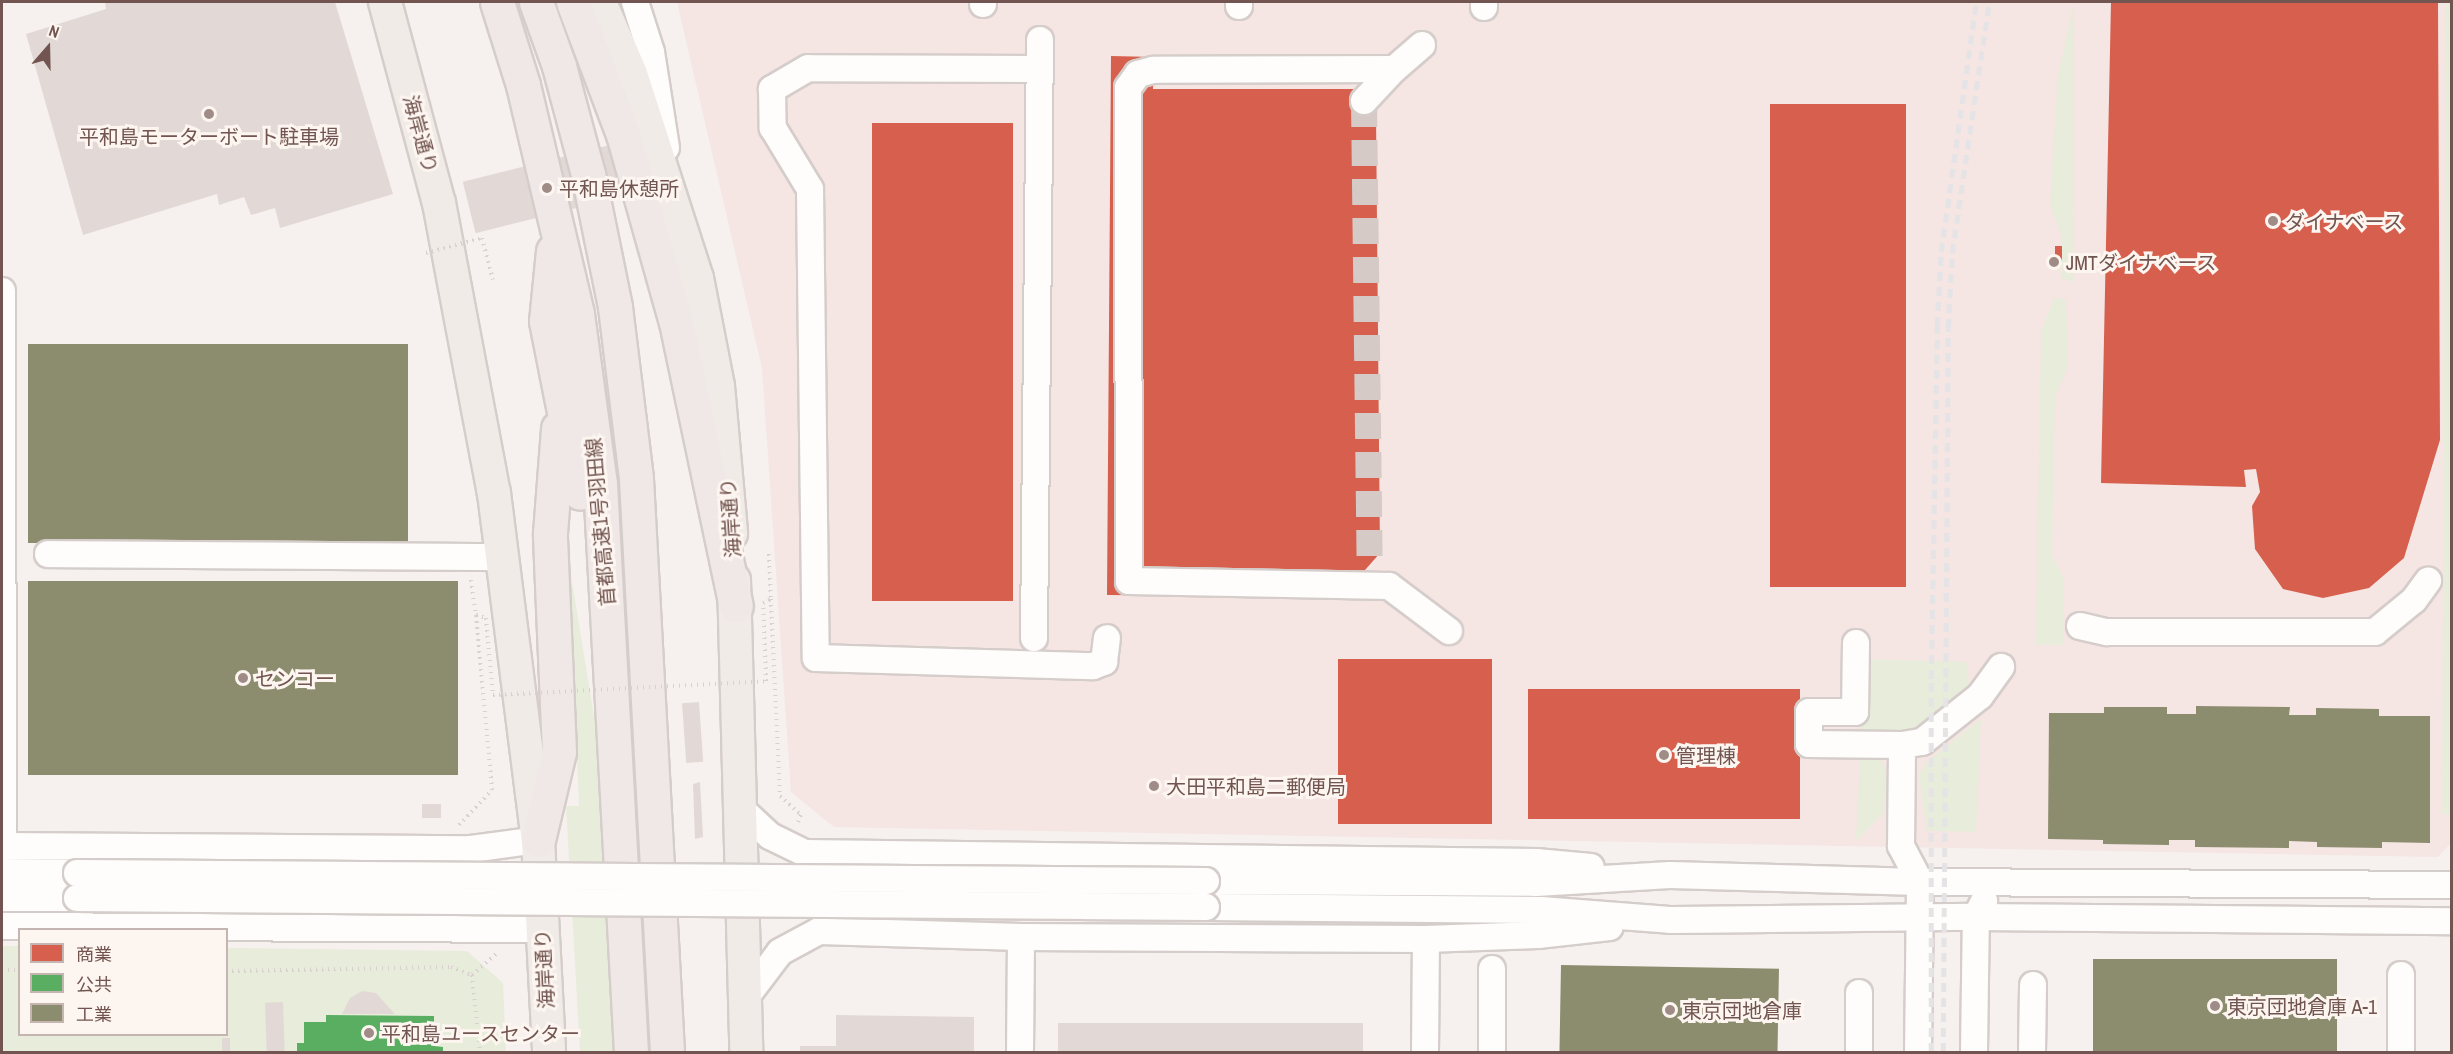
<!DOCTYPE html>
<meta charset="utf-8">
<style>
body{margin:0}
#map{position:relative;width:2453px;height:1054px;overflow:hidden;background:#f6f1ee;font-family:"Archivo Narrow","Noto Sans JP",sans-serif}
div>[style]{position:absolute}
[style*='--x']{left:calc(var(--x)*1px);top:calc(var(--y)*1px);width:calc(var(--w)*1px);rotate:calc(var(--a)*1deg)}
.commercial>*{inset:0;background:#f5e5e3}
.green>*{inset:0;background:#e8ecda}
.shops>*{inset:0;background:#d6604d;transform-origin:0 0}
.public>*{inset:0;background:#5aae61}
.industry>*{inset:0;background:#8c8c6e;transform-origin:0 0}
.building>*{inset:0;background:#e2d9d6;transform-origin:0 0}
.minor-tunnel>*{height:26px;margin-top:-13px;transform-origin:0;background:repeating-linear-gradient(90deg,#d5cac6 0 26px,transparent 0 39px)}
.path>*{height:4px;margin-top:-2px;transform-origin:0;background:repeating-linear-gradient(90deg,#d9d1d0 0 1.5px,transparent 0 6px)}
.roads{filter:drop-shadow(2px 0 #d5cdca) drop-shadow(-2px 0 #d5cdca) drop-shadow(0 2px #d5cdca) drop-shadow(0 -2px #d5cdca)}
.minor>*{height:26px;margin:-13px;padding:0 13px;transform-origin:13px;border-radius:13px;background:#fefdfc}
.major>*{height:32px;margin:-16px;padding:0 16px;transform-origin:16px;border-radius:16px;background:#f1ebe7}
.highway>*{height:33px;margin:-16.5px;padding:0 16.5px;transform-origin:16.5px;border-radius:16.5px;background:#f0e8e7}
.rail>*{height:4.5px;margin-top:-2.25px;transform-origin:0;background:repeating-linear-gradient(90deg,#e4e3e6 0 9px,transparent 0 15px)}
.path-bridge>*{height:4px;margin-top:-2px;transform-origin:0;background:repeating-linear-gradient(90deg,#d9d1d0 0 1.5px,transparent 0 6px)}
.bridges{filter:drop-shadow(2px 0 #d5cdca) drop-shadow(-2px 0 #d5cdca) drop-shadow(0 2px #d5cdca) drop-shadow(0 -2px #d5cdca)}
.minor-bridge>*{height:26px;margin:-13px;padding:0 13px;transform-origin:13px;border-radius:13px;background:#fefdfc}
.dots>*{width:16px;height:16px;translate:-50% -50%;box-sizing:border-box;border:3px solid #fdf5f0;border-radius:50%}
span{translate:-50% -50%;white-space:nowrap;text-align:center;line-height:1.15;-webkit-text-stroke:6px #fdf5f0;paint-order:stroke}
.street-label{font-size:20px;color:#725550}
.poi-label{font-size:20px;color:#725550}
.left{translate:0 -50%;text-align:left}
.frame{position:absolute;inset:0;border:3px solid #725550;pointer-events:none}
.legend{position:absolute;left:18px;top:928px;width:210px;height:108px;box-sizing:border-box;background:#fdf5f0;border:2px solid #c5b5b0;margin:0;padding:8px 10px;list-style:none;font-size:18px;color:#725550}
.legend li{display:flex;align-items:center;gap:12px;height:30px}
.legend b{width:30px;border:2px solid #c5b5b0}
.north{position:absolute;left:18px;top:18px;width:60px;height:60px;-webkit-text-stroke:4px #fdf5f0;paint-order:stroke;rotate:20deg;font-size:16px;font-weight:700;line-height:24px;text-align:center;color:#725550}
.north::after{content:'';display:block;margin:auto;width:21px;height:27px;background:#725550;clip-path:polygon(50% 0,100% 100%,50% 72%,0 100%)}
</style>
<div id="map">
<div class="commercial">
<div style="clip-path:polygon(677px 2px,2451px 2px,2451px 843px,2438px 857px,834px 827px,791px 792px,762px 368px)"></div>
</div>
<div class="green">
<div style="clip-path:polygon(2446px 2px,2452px 2px,2452px 814px,2442px 814px)"></div>
<div style="clip-path:polygon(2074px 3px,2073px 282px,2062px 278px,2062px 237px,2050px 204px,2058px 76px)"></div>
<div style="clip-path:polygon(2054px 298px,2066px 299px,2068px 367px,2055px 396px,2052px 555px,2064px 578px,2063px 645px,2036px 645px,2041px 331px)"></div>
<div style="clip-path:polygon(570px 546px,571px 575px,595px 723px,614px 1052px,580px 1052px,566px 806px,579px 806px,574px 682px,568px 666px,562px 574px)"></div>
<div style="clip-path:polygon(1861px 659px,1966px 662px,1969px 682px,1957px 702px,1899px 743px,1861px 735px)"></div>
<div style="clip-path:polygon(1981px 719px,1976px 832px,1927px 831px,1919px 776px,1925px 763px)"></div>
<div style="clip-path:polygon(1875px 749px,1886px 769px,1884px 813px,1856px 841px,1860px 757px)"></div>
<div style="clip-path:polygon(2px 946px,19px 946px,20px 1034px,226px 1034px,227px 948px,467px 951px,503px 983px,506px 1052px,2px 1052px)"></div>
</div>
<div class="shops">
<div style="clip-path:polygon(2111px 2px,2438px 2px,2440px 440px,2404px 558px,2369px 588px,2323px 598px,2283px 589px,2255px 549px,2252px 506px,2260px 492px,2256px 469px,2244px 470px,2246px 487px,2101px 483px)"></div>
<div style="clip-path:polygon(1111px 56px,1154px 57px,1153px 89px,1353px 89px,1376px 112px,1380px 553px,1358px 578px,1357px 597px,1107px 595px)"></div>
<div style="left:1770px;top:104px;width:136px;height:483px"></div>
<div style="left:872px;top:123px;width:141px;height:478px"></div>
<div style="left:2055px;top:246px;width:7px;height:16px"></div>
<div style="left:1338px;top:659px;width:154px;height:165px"></div>
<div style="left:1528px;top:689px;width:272px;height:130px"></div>
</div>
<div class="public">
<div style="clip-path:polygon(326px 1015px,434px 1016px,434px 1046px,443px 1047px,443px 1052px,297px 1052px,297px 1043px,304px 1043px,304px 1022px,326px 1022px)"></div>
</div>
<div class="industry">
<div style="left:28px;top:344px;width:380px;height:199px"></div>
<div style="left:28px;top:581px;width:430px;height:194px"></div>
<div style="clip-path:polygon(2196px 706px,2290px 707px,2289px 715px,2316px 715px,2316px 708px,2379px 709px,2379px 716px,2430px 716px,2430px 843px,2382px 842px,2382px 848px,2317px 847px,2317px 842px,2289px 841px,2289px 848px,2195px 847px,2195px 840px,2169px 840px,2169px 845px,2103px 844px,2103px 840px,2048px 839px,2049px 713px,2104px 713px,2104px 707px,2167px 707px,2167px 714px,2196px 714px)"></div>
<div style="left:2093px;top:959px;width:244px;height:93px"></div>
<div style="left:1561px;top:965px;width:218px;height:87px;rotate:1deg"></div>
</div>
<div class="building">
<div style="clip-path:polygon(105px 2px,335px 2px,393px 194px,280px 228px,275px 208px,251px 215px,244px 197px,219px 205px,217px 194px,83px 235px,26px 34px,106px 9px)"></div>
<div style="left:618px;top:143px;width:53px;height:160px;rotate:76deg"></div>
<div style="left:699px;top:702px;width:60px;height:17px;rotate:86deg"></div>
<div style="clip-path:polygon(700px 782px,703px 837px,695px 839px,693px 784px)"></div>
<div style="left:422px;top:804px;width:19px;height:14px"></div>
<div style="clip-path:polygon(362px 991px,376px 993px,395px 1014px,342px 1014px,350px 998px)"></div>
<div style="left:283px;top:1002px;width:50px;height:18px;rotate:88deg"></div>
<div style="clip-path:polygon(836px 1015px,974px 1017px,974px 1052px,800px 1052px,800px 1046px,836px 1046px)"></div>
<div style="left:1058px;top:1023px;width:305px;height:29px"></div>
<div style="left:222px;top:1038px;width:8px;height:14px"></div>
</div>
<div class="minor-tunnel">
<div style="--x:1364;--y:101;--w:464;--a:89.3"></div>
</div>
<div class="path">
<div style="--x:482;--y:238;--w:43;--a:75.3"></div>
<div style="--x:769;--y:554;--w:45;--a:87.5"></div>
<div style="--x:471;--y:580;--w:35;--a:82"></div>
<div style="--x:798;--y:822;--w:8;--a:-67"></div>
<div style="--x:2;--y:970;--w:18;--a:0"></div>
<div style="--x:226;--y:971;--w:225;--a:-1"></div>
<div style="--x:451;--y:967;--w:22;--a:21"></div>
<div style="--x:472;--y:975;--w:33;--a:-41"></div>
<div style="--x:472;--y:975;--w:77;--a:84.1"></div>
</div>
<div class="roads">
<div class="minor">
<div style="--x:635;--y:2;--w:52;--a:72.3"></div>
<div style="--x:651;--y:52;--w:97;--a:81.1"></div>
<div style="--x:983;--y:4;--w:2;--a:-90"></div>
<div style="--x:1239;--y:6;--w:4;--a:-90"></div>
<div style="--x:1484;--y:7;--w:5;--a:-90"></div>
<div style="--x:1422;--y:45;--w:37;--a:139"></div>
<div style="--x:1394;--y:69;--w:241;--a:179.8"></div>
<div style="--x:1153;--y:70;--w:16;--a:165"></div>
<div style="--x:1138;--y:74;--w:17;--a:126"></div>
<div style="--x:1128;--y:88;--w:493;--a:89.9"></div>
<div style="--x:1129;--y:581;--w:260;--a:1.1"></div>
<div style="--x:1389;--y:586;--w:75;--a:36.9"></div>
<div style="--x:1039;--y:69;--w:231;--a:-179.8"></div>
<div style="--x:808;--y:68;--w:42;--a:149.7"></div>
<div style="--x:772;--y:89;--w:39;--a:89"></div>
<div style="--x:773;--y:128;--w:71;--a:58.8"></div>
<div style="--x:810;--y:189;--w:469;--a:89.3"></div>
<div style="--x:816;--y:658;--w:277;--a:1.7"></div>
<div style="--x:1093;--y:666;--w:12;--a:-20"></div>
<div style="--x:1104;--y:662;--w:24;--a:-83"></div>
<div style="--x:1364;--y:101;--w:44;--a:-46.8"></div>
<div style="--x:2;--y:291;--w:555;--a:89.9"></div>
<div style="--x:48;--y:554;--w:455;--a:0.4"></div>
<div style="--x:2080;--y:626;--w:28;--a:13"></div>
<div style="--x:2107;--y:632;--w:268;--a:0"></div>
<div style="--x:2375;--y:632;--w:50;--a:-39.4"></div>
<div style="--x:2414;--y:600;--w:24;--a:-54"></div>
<div style="--x:1034;--y:638;--w:598;--a:-89.43"></div>
<div style="--x:1856;--y:643;--w:69;--a:90.8"></div>
<div style="--x:1855;--y:712;--w:46;--a:180"></div>
<div style="--x:1809;--y:712;--w:32;--a:90"></div>
<div style="--x:1809;--y:744;--w:93;--a:0.6"></div>
<div style="--x:740;--y:808;--w:41;--a:43"></div>
<div style="--x:770;--y:836;--w:39;--a:26"></div>
<div style="--x:805;--y:853;--w:731;--a:0.71"></div>
<div style="--x:1536;--y:862;--w:55;--a:5.2"></div>
<div style="--x:2;--y:846;--w:469;--a:0.4"></div>
<div style="--x:471;--y:849;--w:68;--a:-7.7"></div>
<div style="--x:2;--y:872;--w:75;--a:0.8"></div>
<div style="--x:1206;--y:881;--w:330;--a:0.3"></div>
<div style="--x:1536;--y:883;--w:134;--a:-3.4"></div>
<div style="--x:1670;--y:875;--w:250;--a:1.6"></div>
<div style="--x:1920;--y:882;--w:532;--a:0.32"></div>
<div style="--x:2;--y:898;--w:75;--a:0"></div>
<div style="--x:1206;--y:907;--w:335;--a:0.5"></div>
<div style="--x:1541;--y:910;--w:129;--a:4.4"></div>
<div style="--x:1670;--y:920;--w:306;--a:-0.6"></div>
<div style="--x:1976;--y:917;--w:476;--a:0.5"></div>
<div style="--x:2;--y:926;--w:541;--a:0.32"></div>
<div style="--x:1492;--y:969;--w:83;--a:90"></div>
<div style="--x:1859;--y:993;--w:59;--a:90"></div>
<div style="--x:743;--y:1001;--w:61;--a:-52.9"></div>
<div style="--x:780;--y:952;--w:44;--a:-28.3"></div>
<div style="--x:819;--y:931;--w:202;--a:1.7"></div>
<div style="--x:1021;--y:937;--w:405;--a:0.3"></div>
<div style="--x:1426;--y:939;--w:112;--a:-2"></div>
<div style="--x:1538;--y:935;--w:72;--a:-6.3"></div>
<div style="--x:1020;--y:1052;--w:115;--a:-89.5"></div>
<div style="--x:1425;--y:1052;--w:113;--a:-89.5"></div>
<div style="--x:1918;--y:1052;--w:170;--a:-89.3"></div>
<div style="--x:1920;--y:882;--w:41;--a:-117.8"></div>
<div style="--x:1901;--y:846;--w:101;--a:-89.4"></div>
<div style="--x:1902;--y:745;--w:20;--a:-9"></div>
<div style="--x:1922;--y:742;--w:74;--a:-38.4"></div>
<div style="--x:1980;--y:696;--w:36;--a:-54"></div>
<div style="--x:1974;--y:1052;--w:135;--a:-89.2"></div>
<div style="--x:1976;--y:917;--w:18;--a:-63"></div>
<div style="--x:2032;--y:1052;--w:67;--a:-89.1"></div>
<div style="--x:2401;--y:1052;--w:77;--a:-90"></div>
</div>
<div class="major">
<div style="--x:385;--y:2;--w:208;--a:75"></div>
<div style="--x:439;--y:203;--w:295;--a:79.3"></div>
<div style="--x:494;--y:493;--w:350;--a:82.8"></div>
<div style="--x:538;--y:840;--w:212;--a:87"></div>
<div style="--x:600;--y:2;--w:78;--a:66.7"></div>
<div style="--x:631;--y:74;--w:214;--a:72.1"></div>
<div style="--x:697;--y:278;--w:110;--a:79"></div>
<div style="--x:718;--y:386;--w:148;--a:84.9"></div>
<div style="--x:734;--y:580;--w:472;--a:88.5"></div>
</div>
<div class="highway">
<div style="--x:497;--y:2;--w:87;--a:72.6"></div>
<div style="--x:523;--y:85;--w:235;--a:76.7"></div>
<div style="--x:577;--y:314;--w:172;--a:82.3"></div>
<div style="--x:600;--y:484;--w:569;--a:86.88"></div>
<div style="--x:536;--y:2;--w:68;--a:70.2"></div>
<div style="--x:559;--y:66;--w:112;--a:75"></div>
<div style="--x:588;--y:174;--w:136;--a:78.5"></div>
<div style="--x:615;--y:307;--w:173;--a:83"></div>
<div style="--x:636;--y:479;--w:574;--a:86.9"></div>
<div style="--x:573;--y:2;--w:141;--a:69.3"></div>
<div style="--x:623;--y:134;--w:195;--a:74.3"></div>
<div style="--x:676;--y:322;--w:290;--a:78.1"></div>
<div style="--x:553;--y:251;--w:70;--a:95.7"></div>
<div style="--x:546;--y:321;--w:175;--a:78.8"></div>
<div style="--x:538;--y:840;--w:90;--a:-76.6"></div>
<div style="--x:559;--y:752;--w:219;--a:-92.4"></div>
<div style="--x:550;--y:533;--w:105;--a:-85.6"></div>
</div>
</div>
<div class="rail">
<div style="--x:1931;--y:1052;--w:373;--a:-90"></div>
<div style="--x:1931;--y:679;--w:353;--a:-89"></div>
<div style="--x:1937;--y:326;--w:74;--a:-86.9"></div>
<div style="--x:1941;--y:252;--w:252;--a:-82"></div>
<div style="--x:1943;--y:1052;--w:724;--a:-89.6"></div>
<div style="--x:1948;--y:328;--w:75;--a:-86.9"></div>
<div style="--x:1952;--y:253;--w:254;--a:-81.6"></div>
</div>
<div class="path-bridge">
<div style="--x:426;--y:253;--w:58;--a:-15"></div>
<div style="--x:459;--y:825;--w:48;--a:-46.7"></div>
<div style="--x:492;--y:790;--w:176;--a:-95.2"></div>
<div style="--x:476;--y:615;--w:10;--a:17"></div>
<div style="--x:486;--y:618;--w:77;--a:84.8"></div>
<div style="--x:493;--y:695;--w:273;--a:-2.9"></div>
<div style="--x:766;--y:681;--w:78;--a:-92.2"></div>
<div style="--x:763;--y:603;--w:9;--a:-27"></div>
<div style="--x:771;--y:599;--w:197;--a:87.4"></div>
<div style="--x:780;--y:796;--w:28;--a:42"></div>
</div>
<div class="bridges">
<div class="minor-bridge">
<div style="--x:77;--y:873;--w:1129;--a:0.41"></div>
<div style="--x:77;--y:898;--w:1129;--a:0.46"></div>
</div>
</div>
<div class="dots">
<div style="left:209px;top:114px;background:#a08c87"></div>
<div style="left:547px;top:188px;background:#a08c87"></div>
<div style="left:2273px;top:221px;background:#a08c87"></div>
<div style="left:2054px;top:262px;background:#a08c87"></div>
<div style="left:243px;top:678px;background:#a08c87"></div>
<div style="left:1664px;top:755px;background:#a08c87"></div>
<div style="left:1154px;top:786px;background:#a08c87"></div>
<div style="left:2215px;top:1006px;background:#a08c87"></div>
<div style="left:1670px;top:1010px;background:#a08c87"></div>
<div style="left:369px;top:1033px;background:#a08c87"></div>
</div>
<div class="street-label">
<span style="left:421px;top:134px;rotate:75deg">海岸通り</span>
<span style="left:730px;top:518px;rotate:-94deg">海岸通り</span>
<span style="left:600px;top:522px;rotate:-95deg">首都高速1号羽田線</span>
<span style="left:544px;top:969px;rotate:-93deg">海岸通り</span>
</div>
<div class="poi-label">
<span style="left:209px;top:136px">平和島モーターボート駐車場</span>
<span class="left" style="left:559px;top:188px">平和島休憩所</span>
<span class="left" style="left:2285px;top:221px">ダイナベース</span>
<span class="left" style="left:2066px;top:262px">JMTダイナベース</span>
<span class="left" style="left:255px;top:678px">センコー</span>
<span class="left" style="left:1676px;top:755px">管理棟</span>
<span class="left" style="left:1166px;top:786px">大田平和島二郵便局</span>
<span class="left" style="left:2227px;top:1006px">東京団地倉庫 A-1</span>
<span class="left" style="left:1682px;top:1010px">東京団地倉庫</span>
<span class="left" style="left:381px;top:1033px">平和島ユースセンター</span>
</div>
<div class="frame"></div>
<ul class="legend">
<li><b style="height:16px;background:#d6604d"></b>商業</li>
<li><b style="height:16px;background:#5aae61"></b>公共</li>
<li><b style="height:16px;background:#8c8c6e"></b>工業</li>
</ul>
<div class="north">N</div>
</div>
